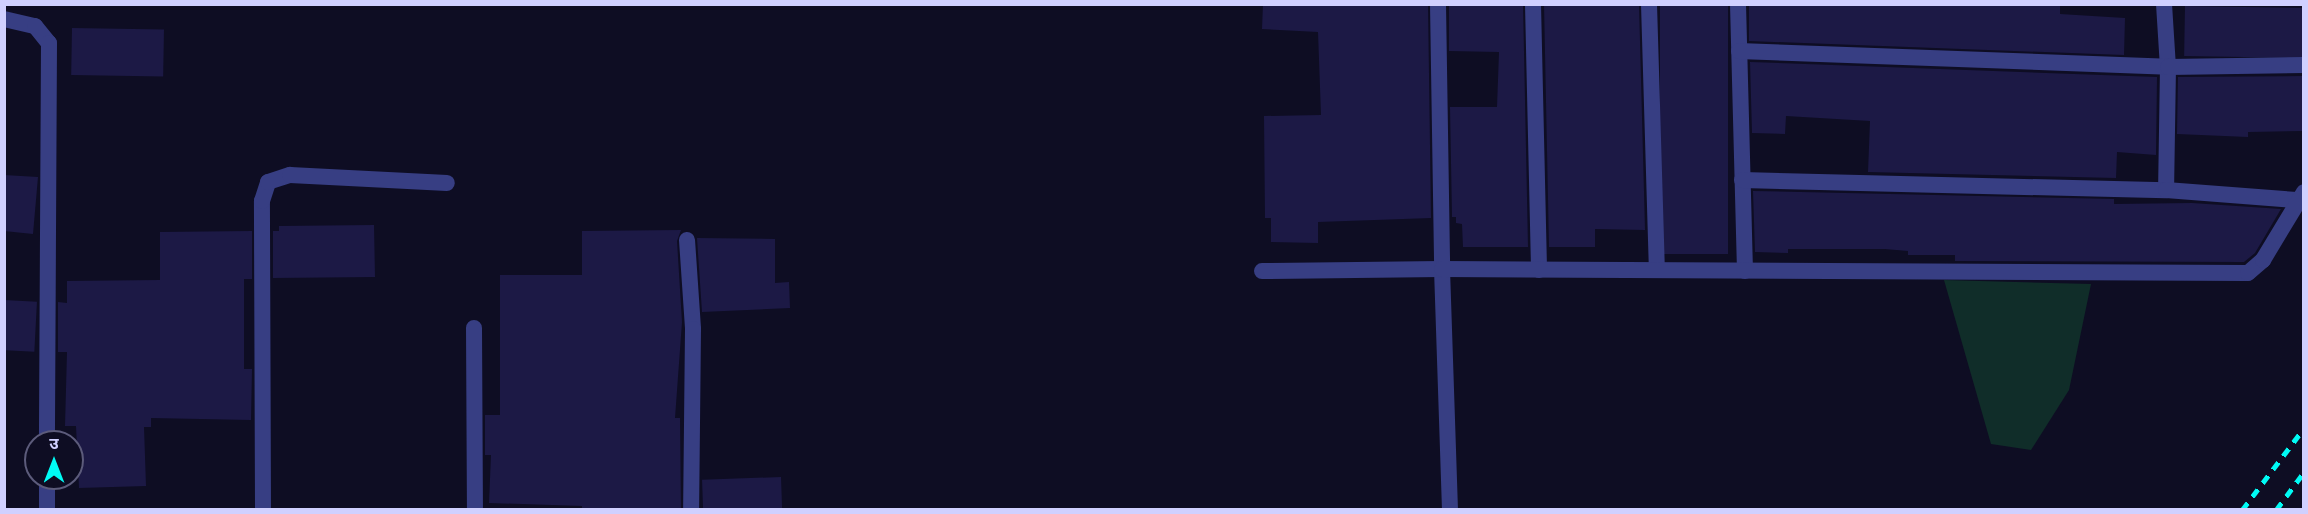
<!DOCTYPE html>
<meta charset="utf-8">
<style>
body{margin:0}
#map{position:relative;width:2308px;height:514px;overflow:hidden;background:#0e0d23;font-family:Montserrat,"Noto Sans Devanagari",sans-serif}
div>[style]{position:absolute}
[style*='--x']{left:calc(var(--x)*1px);top:calc(var(--y)*1px);width:calc(var(--w)*1px);rotate:calc(var(--a)*1deg)}
.green>*{inset:0;background:#102d29}
.building>*{inset:0;background:#1c1945;transform-origin:0 0}
.minor>*{height:16px;margin:-8px;padding:0 8px;transform-origin:8px;border-radius:8px;background:#373e83}
.rail>*{height:4.5px;margin-top:-2.25px;transform-origin:0;background:repeating-linear-gradient(90deg,#00fbf5 0 9px,transparent 0 17px)}
span{translate:-50% -50%;white-space:nowrap;text-align:center;line-height:1.15;-webkit-text-stroke:6px #0e0d23;paint-order:stroke}
.frame{position:absolute;inset:0;border:6px solid #d0d0ff;pointer-events:none}
.north{position:absolute;left:24px;top:430px;width:60px;height:60px;box-sizing:border-box;background:#0e0d23;border:2px solid #5c5b7b;border-radius:50%;rotate:0deg;font-size:16px;font-weight:700;line-height:24px;text-align:center;color:#d0d0ff}
.north::after{content:'';display:block;margin:auto;width:21px;height:27px;background:#00fbf5;clip-path:polygon(50% 0,100% 100%,50% 72%,0 100%)}
</style>
<div id="map">
<div class="green">
<div style="clip-path:polygon(1944px 280px,2091px 284px,2069px 390px,2031px 450px,1991px 444px)"></div>
</div>
<div class="building">
<div style="clip-path:polygon(1263px 4px,1428px 4px,1431px 218px,1318px 222px,1318px 243px,1271px 242px,1271px 218px,1265px 218px,1264px 116px,1321px 115px,1318px 32px,1262px 29px)"></div>
<div style="clip-path:polygon(1449px 4px,1523px 4px,1528px 247px,1463px 247px,1462px 224px,1456px 223px,1456px 217px,1452px 217px,1450px 107px,1497px 107px,1499px 52px,1449px 51px)"></div>
<div style="clip-path:polygon(1544px 4px,1639px 4px,1645px 230px,1595px 229px,1595px 247px,1549px 247px)"></div>
<div style="left:1660px;top:4px;width:68px;height:250px"></div>
<div style="clip-path:polygon(1749px 4px,2060px 4px,2060px 14px,2125px 18px,2124px 55px,1749px 41px)"></div>
<div style="left:2185px;top:6px;width:119px;height:50px;rotate:1deg"></div>
<div style="left:72px;top:28px;width:92px;height:47px;rotate:1deg"></div>
<div style="clip-path:polygon(1750px 62px,2157px 77px,2156px 155px,2117px 152px,2116px 178px,1868px 172px,1870px 121px,1786px 116px,1785px 134px,1752px 133px)"></div>
<div style="clip-path:polygon(2304px 76px,2304px 131px,2248px 132px,2248px 137px,2177px 134px,2178px 77px)"></div>
<div style="clip-path:polygon(4px 175px,38px 177px,33px 234px,4px 231px)"></div>
<div style="clip-path:polygon(1753px 191px,2114px 199px,2114px 204px,2192px 203px,2281px 209px,2255px 253px,2244px 262px,1955px 261px,1955px 255px,1908px 255px,1908px 251px,1885px 249px,1788px 249px,1788px 253px,1755px 252px)"></div>
<div style="clip-path:polygon(374px 225px,375px 277px,273px 278px,273px 231px,279px 231px,279px 226px)"></div>
<div style="clip-path:polygon(681px 230px,677px 241px,682px 322px,675px 418px,680px 418px,681px 510px,582px 510px,582px 506px,489px 503px,491px 455px,485px 455px,485px 415px,500px 415px,500px 275px,582px 275px,582px 231px)"></div>
<div style="clip-path:polygon(252px 231px,252px 279px,244px 279px,244px 369px,252px 369px,251px 420px,151px 418px,151px 427px,144px 427px,146px 486px,79px 488px,76px 426px,65px 426px,67px 352px,58px 352px,58px 302px,67px 303px,67px 281px,160px 280px,160px 232px)"></div>
<div style="clip-path:polygon(697px 238px,775px 239px,775px 283px,789px 282px,790px 308px,702px 312px)"></div>
<div style="left:4px;top:300px;width:33px;height:50px;rotate:3deg"></div>
<div style="left:781px;top:477px;width:33px;height:79px;rotate:88deg"></div>
</div>
<div class="minor">
<div style="--x:1438;--y:4;--w:265;--a:89.1"></div>
<div style="--x:1442;--y:269;--w:241;--a:88.1"></div>
<div style="--x:1533;--y:4;--w:266;--a:88.7"></div>
<div style="--x:1649;--y:4;--w:266;--a:88.3"></div>
<div style="--x:1738;--y:4;--w:267;--a:88.5"></div>
<div style="--x:2164;--y:4;--w:63;--a:86.4"></div>
<div style="--x:2168;--y:67;--w:123;--a:90.9"></div>
<div style="--x:4;--y:19;--w:32;--a:13"></div>
<div style="--x:35;--y:26;--w:22;--a:51"></div>
<div style="--x:49;--y:43;--w:399;--a:90.3"></div>
<div style="--x:1739;--y:51;--w:429;--a:2.1"></div>
<div style="--x:2168;--y:67;--w:136;--a:-0.8"></div>
<div style="--x:1742;--y:180;--w:424;--a:1.4"></div>
<div style="--x:2166;--y:190;--w:131;--a:4.4"></div>
<div style="--x:687;--y:240;--w:89;--a:86.1"></div>
<div style="--x:693;--y:329;--w:181;--a:90.6"></div>
<div style="--x:1262;--y:271;--w:180;--a:-0.6"></div>
<div style="--x:1442;--y:269;--w:806;--a:0.28"></div>
<div style="--x:2248;--y:273;--w:20;--a:-41"></div>
<div style="--x:2263;--y:260;--w:79;--a:-58.9"></div>
<div style="--x:474;--y:328;--w:182;--a:89.7"></div>
<div style="--x:263;--y:509;--w:308;--a:-90.2"></div>
<div style="--x:262;--y:201;--w:20;--a:-72"></div>
<div style="--x:268;--y:182;--w:23;--a:-18"></div>
<div style="--x:290;--y:175;--w:157;--a:2.9"></div>
<div style="--x:47;--y:510;--w:32;--a:-90"></div>
</div>
<div class="rail">
<div style="--x:2242;--y:510;--w:103;--a:-52.9"></div>
<div style="--x:2276;--y:510;--w:47;--a:-53.6"></div>
</div>
<div class="frame"></div>
<div class="north">उ</div>
</div>
